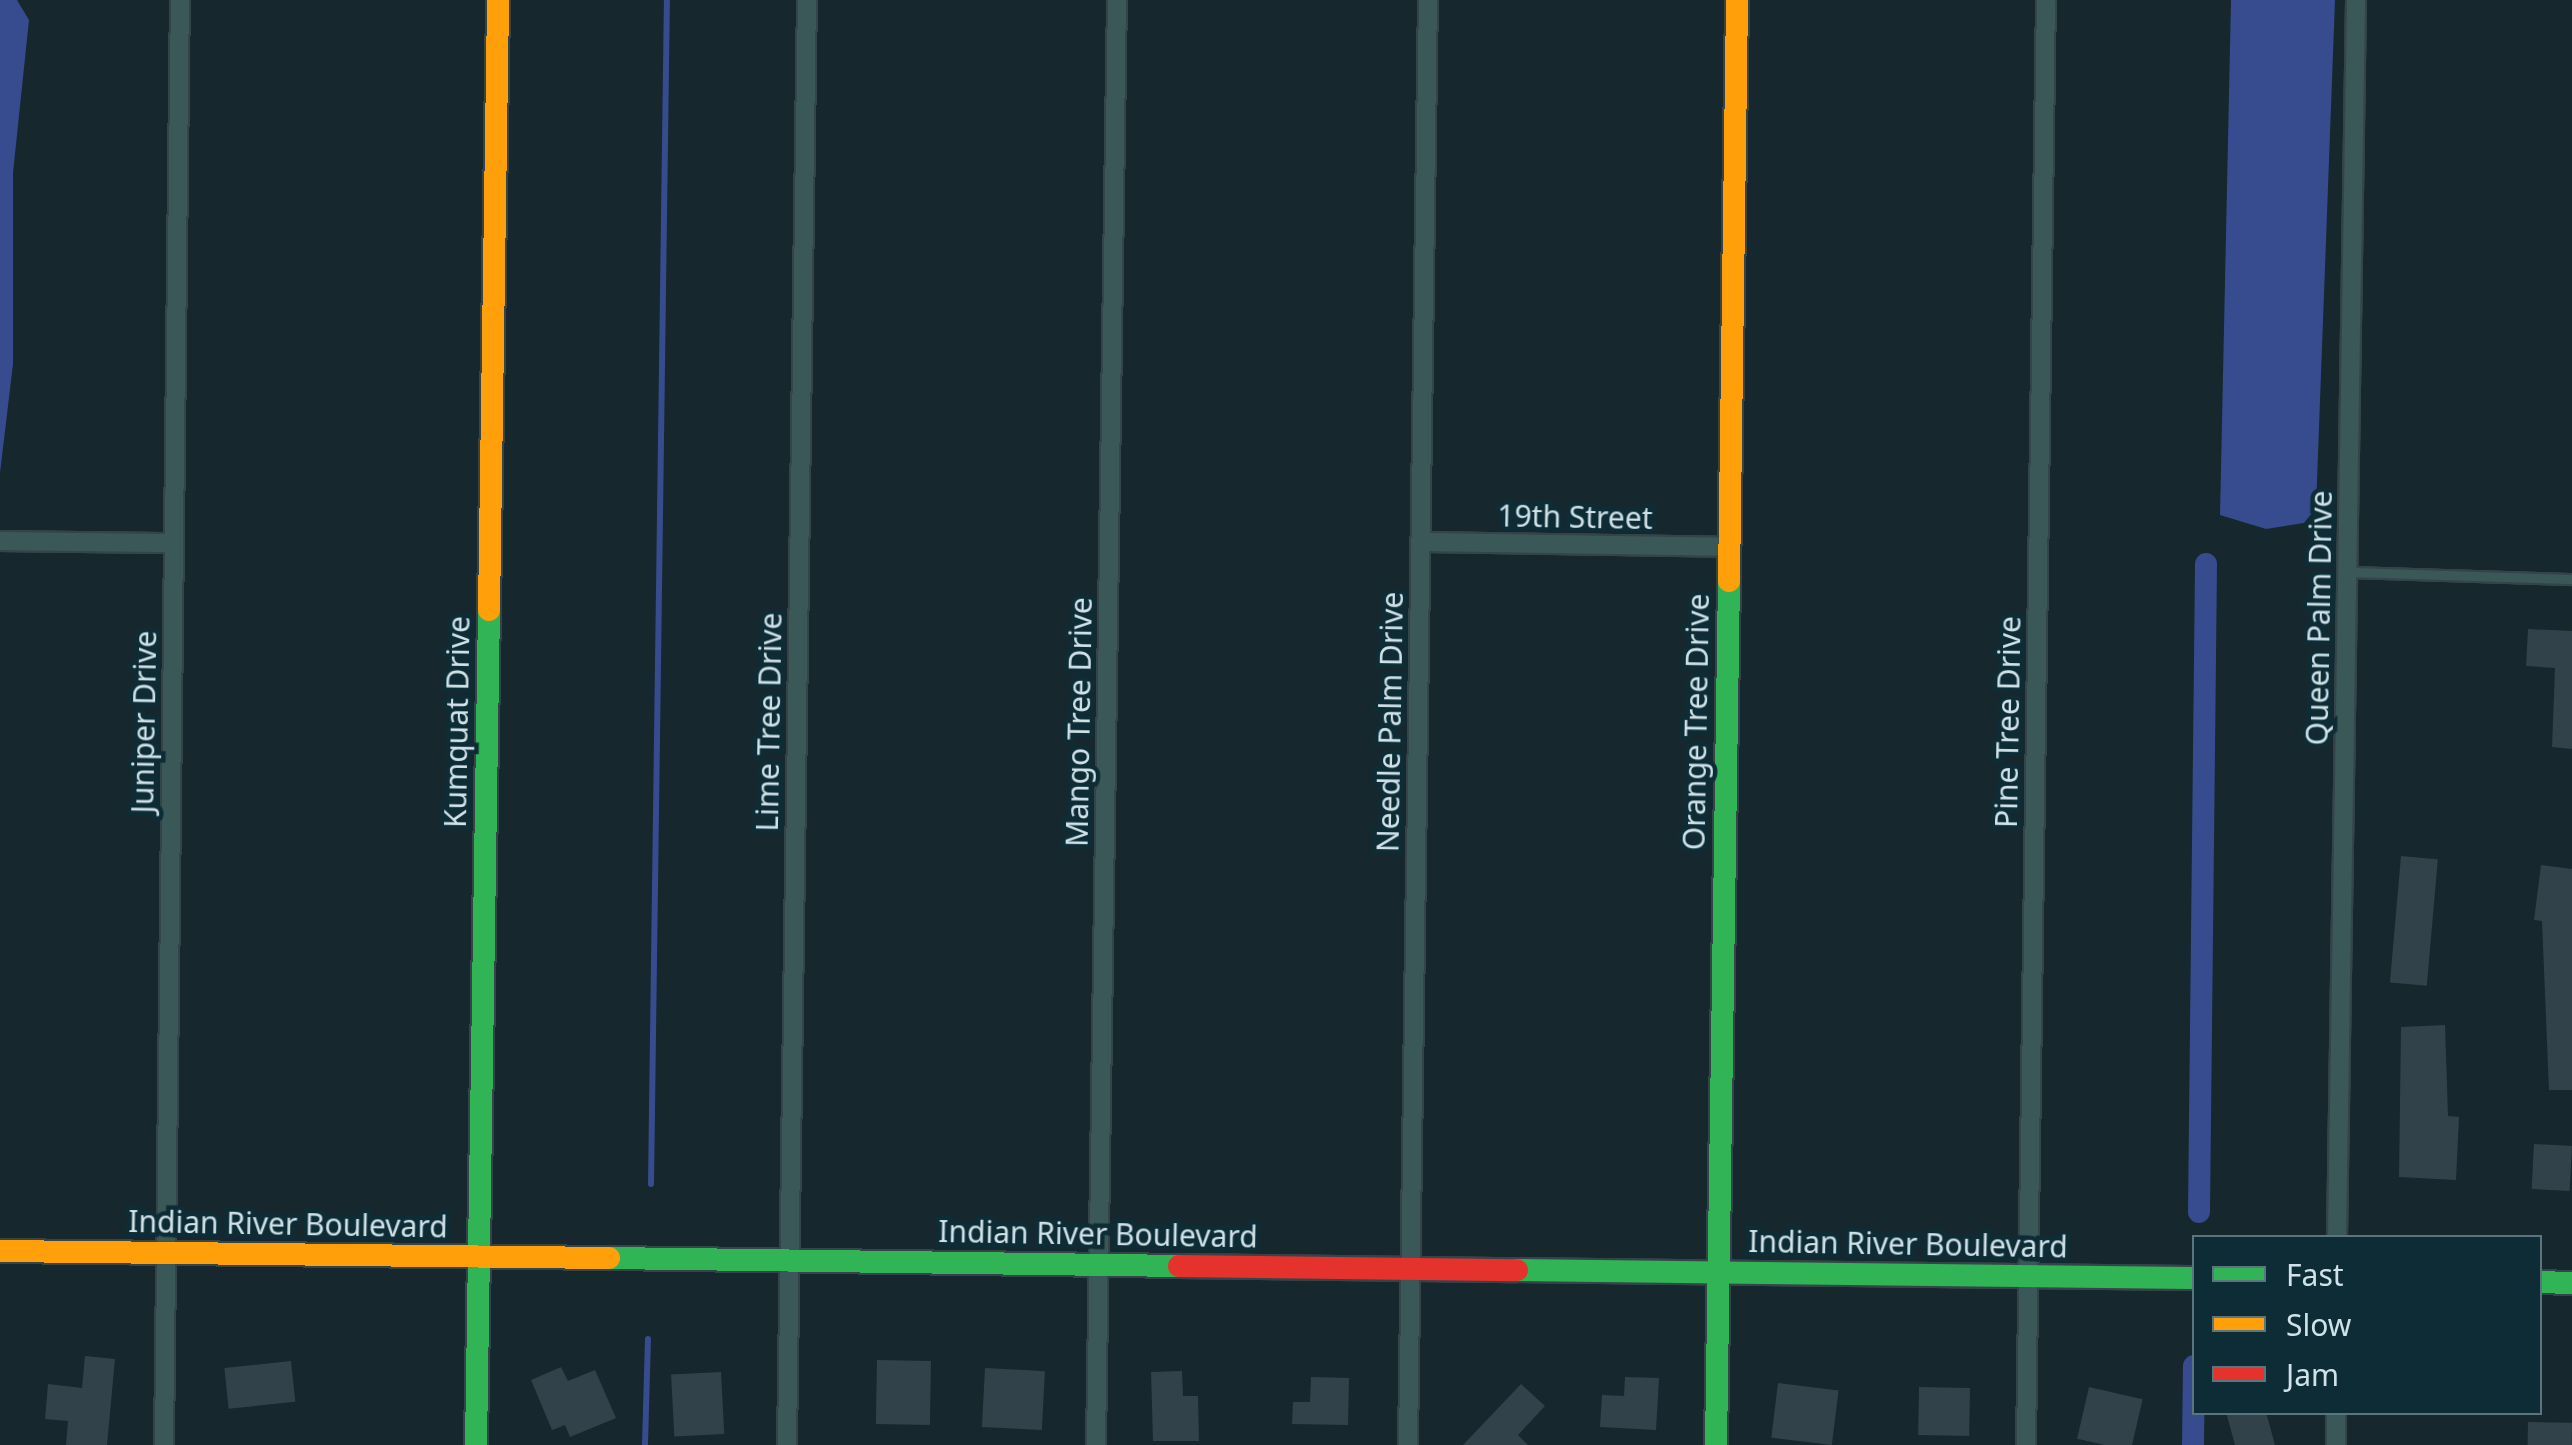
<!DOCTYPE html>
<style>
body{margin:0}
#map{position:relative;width:2572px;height:1445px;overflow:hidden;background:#16272d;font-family:"Noto Sans",sans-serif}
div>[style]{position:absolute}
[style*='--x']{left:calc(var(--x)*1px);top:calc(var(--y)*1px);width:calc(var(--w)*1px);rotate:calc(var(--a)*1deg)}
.water>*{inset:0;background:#364c8e}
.stream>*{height:6px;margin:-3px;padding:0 3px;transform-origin:3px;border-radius:3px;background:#364c8e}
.canal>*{height:22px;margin:-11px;padding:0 11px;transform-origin:11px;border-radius:11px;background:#364c8e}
.building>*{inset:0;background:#32424a;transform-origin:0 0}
.roads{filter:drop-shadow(2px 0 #354449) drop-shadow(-2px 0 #354449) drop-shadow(0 2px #354449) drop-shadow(0 -2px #354449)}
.lane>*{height:9px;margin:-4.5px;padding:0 4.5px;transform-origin:4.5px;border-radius:4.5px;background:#3b5859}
.street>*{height:18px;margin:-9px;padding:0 9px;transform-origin:9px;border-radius:9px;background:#3b5859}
.fast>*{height:22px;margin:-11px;padding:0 11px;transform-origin:11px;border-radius:11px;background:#30b455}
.slow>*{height:22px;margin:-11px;padding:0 11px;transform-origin:11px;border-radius:11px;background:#ff9f0a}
.jam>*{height:22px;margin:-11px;padding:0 11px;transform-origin:11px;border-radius:11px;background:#e5322d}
span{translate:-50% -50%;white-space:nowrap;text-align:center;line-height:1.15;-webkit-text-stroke:9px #0d2c36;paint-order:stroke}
.street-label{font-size:30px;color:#d0e1e7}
.legend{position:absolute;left:2192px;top:1235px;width:350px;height:180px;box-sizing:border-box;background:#0d2c36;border:2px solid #5b747d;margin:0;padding:12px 18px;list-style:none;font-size:30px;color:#d0e1e7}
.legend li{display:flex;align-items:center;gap:20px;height:50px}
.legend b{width:50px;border:2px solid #5b747d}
</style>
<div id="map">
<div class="water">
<div style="clip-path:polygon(0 0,17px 0,29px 20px,13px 173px,13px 364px,0 473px)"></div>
<div style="clip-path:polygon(2231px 0,2335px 0,2316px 508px,2304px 523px,2266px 529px,2220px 515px)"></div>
</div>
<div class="stream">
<div style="--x:651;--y:1184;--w:1184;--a:-89.23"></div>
<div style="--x:645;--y:1445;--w:106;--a:-88.4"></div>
</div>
<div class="canal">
<div style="--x:2199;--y:1212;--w:648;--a:-89.38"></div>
<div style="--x:2193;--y:1445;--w:79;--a:-89.3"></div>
</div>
<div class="building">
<div style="clip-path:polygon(2528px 629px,2572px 631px,2572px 749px,2552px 747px,2555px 668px,2526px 666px)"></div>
<div style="left:2401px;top:856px;width:37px;height:127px;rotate:5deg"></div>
<div style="clip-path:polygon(2541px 865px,2572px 869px,2572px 1090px,2549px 1090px,2542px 921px,2534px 920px)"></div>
<div style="clip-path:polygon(2445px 1025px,2448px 1116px,2459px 1117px,2456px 1180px,2399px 1177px,2401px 1027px)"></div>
<div style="left:2534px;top:1144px;width:38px;height:45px;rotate:3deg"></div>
<div style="clip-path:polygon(85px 1356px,115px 1359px,107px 1445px,66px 1445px,68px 1421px,45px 1419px,48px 1384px,82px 1388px)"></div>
<div style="left:877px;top:1360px;width:54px;height:64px;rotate:1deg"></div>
<div style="left:291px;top:1361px;width:41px;height:67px;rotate:84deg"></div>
<div style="clip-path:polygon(561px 1367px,568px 1381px,595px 1370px,616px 1418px,570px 1437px,565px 1425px,552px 1430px,531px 1380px)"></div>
<div style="left:985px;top:1368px;width:60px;height:59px;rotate:3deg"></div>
<div style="clip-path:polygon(1182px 1371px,1183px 1396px,1198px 1396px,1199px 1441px,1153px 1441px,1151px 1372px)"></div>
<div style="left:721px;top:1372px;width:62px;height:50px;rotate:87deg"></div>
<div style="clip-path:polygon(1311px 1377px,1349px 1378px,1348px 1425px,1292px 1424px,1293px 1402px,1310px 1402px)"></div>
<div style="clip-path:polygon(1625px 1377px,1659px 1378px,1656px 1430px,1600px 1427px,1602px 1395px,1624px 1396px)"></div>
<div style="left:1778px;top:1383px;width:61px;height:55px;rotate:7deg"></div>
<div style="clip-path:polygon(1521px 1384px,1545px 1406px,1518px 1435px,1528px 1445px,1463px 1445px)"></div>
<div style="left:1919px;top:1387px;width:51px;height:48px;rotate:1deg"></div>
<div style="left:2089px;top:1387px;width:55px;height:53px;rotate:13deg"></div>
<div style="clip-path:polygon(2226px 1412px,2266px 1412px,2275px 1445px,2235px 1445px)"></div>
<div style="left:2528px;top:1422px;width:44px;height:23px;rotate:1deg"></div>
</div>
<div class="roads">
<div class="lane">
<div style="--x:2348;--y:572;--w:224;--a:1.8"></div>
</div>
<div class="street">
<div style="--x:0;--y:541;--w:173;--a:0.7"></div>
<div style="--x:1420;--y:542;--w:309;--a:0.9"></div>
<div style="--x:2337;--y:1238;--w:1238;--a:-89.12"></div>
<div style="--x:164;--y:1445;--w:1445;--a:-89.37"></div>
<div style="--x:787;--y:1445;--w:1445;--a:-89.21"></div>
<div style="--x:1096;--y:1445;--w:1445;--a:-89.17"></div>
<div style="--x:1408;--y:1445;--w:1445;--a:-89.21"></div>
<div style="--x:2026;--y:1445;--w:1445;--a:-89.21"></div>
<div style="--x:2336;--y:1445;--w:33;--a:-90"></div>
</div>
<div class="fast">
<div style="--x:609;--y:1258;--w:570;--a:0.8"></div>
<div style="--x:1517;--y:1270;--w:677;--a:0.68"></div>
<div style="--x:2540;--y:1282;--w:32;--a:2"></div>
<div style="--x:476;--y:1445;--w:835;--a:-89.11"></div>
<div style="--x:1716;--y:1445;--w:864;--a:-89.14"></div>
</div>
<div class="slow">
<div style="--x:1729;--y:581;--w:581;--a:-89.21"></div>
<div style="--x:489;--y:610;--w:610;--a:-89.15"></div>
<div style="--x:0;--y:1251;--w:609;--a:0.66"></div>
</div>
<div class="jam">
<div style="--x:1179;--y:1266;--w:338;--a:0.7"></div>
</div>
</div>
<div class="street-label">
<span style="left:1575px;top:517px;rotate:1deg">19th Street</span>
<span style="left:2319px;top:618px;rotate:-89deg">Queen Palm Drive</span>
<span style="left:144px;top:722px;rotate:-89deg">Juniper Drive</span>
<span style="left:457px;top:722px;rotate:-89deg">Kumquat Drive</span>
<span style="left:769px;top:722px;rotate:-89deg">Lime Tree Drive</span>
<span style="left:1079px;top:722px;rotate:-89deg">Mango Tree Drive</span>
<span style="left:1390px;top:722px;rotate:-89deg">Needle Palm Drive</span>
<span style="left:1696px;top:722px;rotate:-89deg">Orange Tree Drive</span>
<span style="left:2008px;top:722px;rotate:-89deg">Pine Tree Drive</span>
<span style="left:288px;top:1224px;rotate:1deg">Indian River Boulevard</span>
<span style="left:1098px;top:1234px;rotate:1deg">Indian River Boulevard</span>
<span style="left:1908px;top:1244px;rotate:1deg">Indian River Boulevard</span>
</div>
<ul class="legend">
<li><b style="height:12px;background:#30b455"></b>Fast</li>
<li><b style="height:12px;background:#ff9f0a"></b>Slow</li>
<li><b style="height:12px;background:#e5322d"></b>Jam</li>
</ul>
</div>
